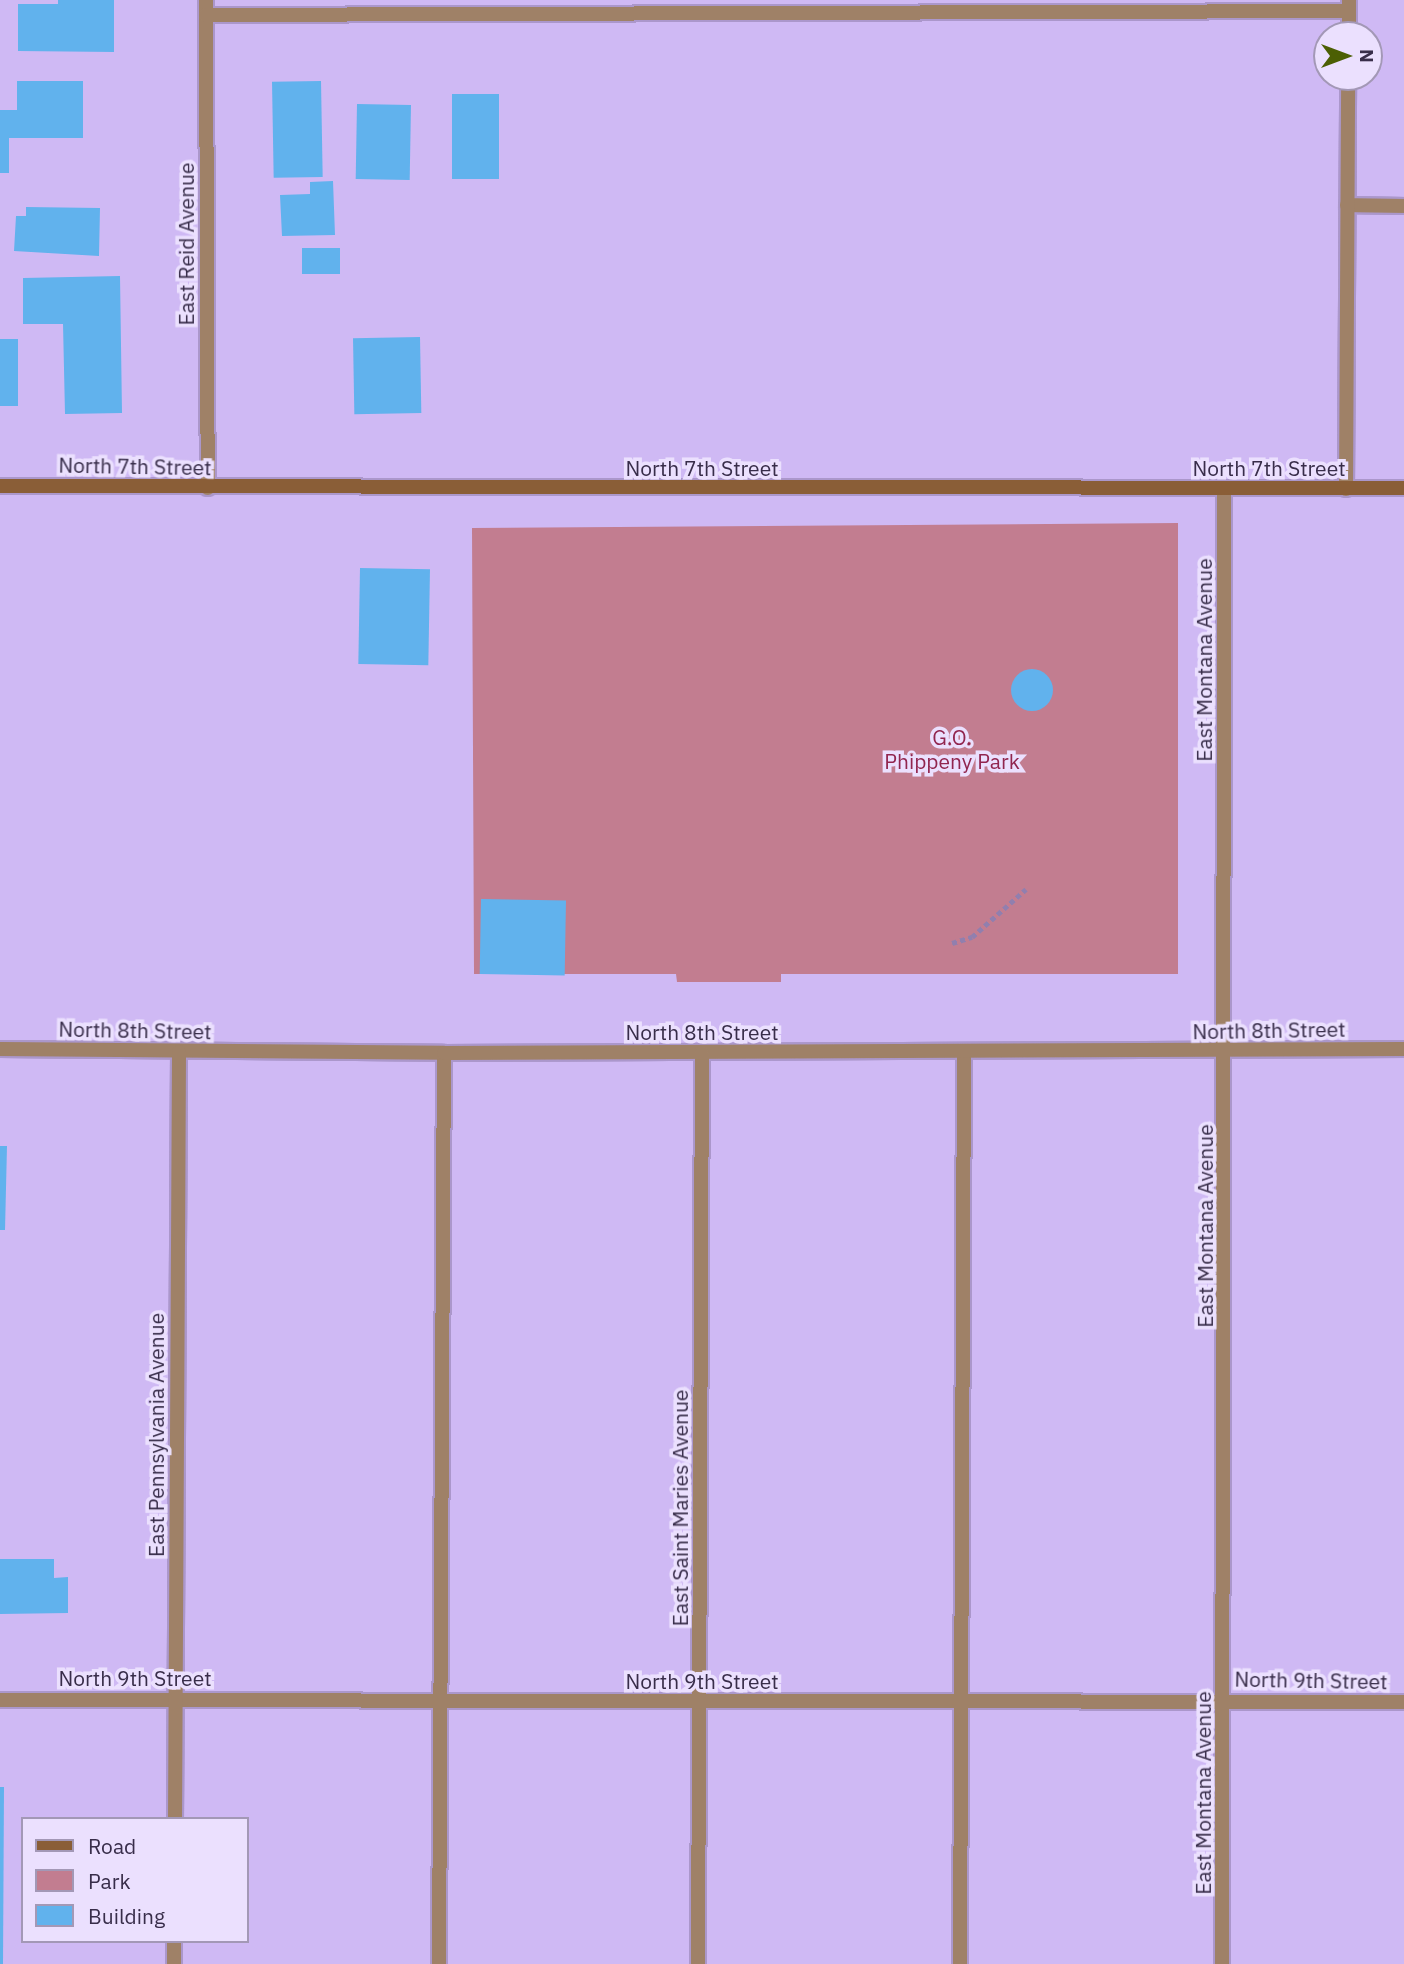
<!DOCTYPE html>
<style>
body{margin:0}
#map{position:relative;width:1404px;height:1964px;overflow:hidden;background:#cfb9f4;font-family:"IBM Plex Sans",sans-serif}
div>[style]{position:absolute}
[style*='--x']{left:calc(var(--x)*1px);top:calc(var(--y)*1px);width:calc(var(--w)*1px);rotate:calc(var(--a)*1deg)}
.green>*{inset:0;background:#c27d90}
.building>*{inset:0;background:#61b2ed;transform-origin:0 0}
.round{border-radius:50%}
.path>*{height:4.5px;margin-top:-2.25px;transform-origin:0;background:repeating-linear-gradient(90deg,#917fae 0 5px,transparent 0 8.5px)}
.roads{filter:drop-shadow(2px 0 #ab97cb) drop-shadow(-2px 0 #ab97cb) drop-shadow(0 2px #ab97cb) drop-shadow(0 -2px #ab97cb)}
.lane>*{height:14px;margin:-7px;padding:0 7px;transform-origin:7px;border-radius:7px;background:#9f8167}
.street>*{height:14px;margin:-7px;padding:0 7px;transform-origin:7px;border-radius:7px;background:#9f8167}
.secondary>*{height:14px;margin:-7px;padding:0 7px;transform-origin:7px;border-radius:7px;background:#8a5e37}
span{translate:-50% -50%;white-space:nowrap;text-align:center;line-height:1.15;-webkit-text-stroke:7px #ebe0fe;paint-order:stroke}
.street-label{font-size:21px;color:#382d4a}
.park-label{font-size:21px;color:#91254f}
.legend{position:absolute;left:21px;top:1817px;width:228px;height:126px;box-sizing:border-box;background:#ebe0fe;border:2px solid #a398b6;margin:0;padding:9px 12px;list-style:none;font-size:21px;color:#382d4a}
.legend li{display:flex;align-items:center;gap:14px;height:35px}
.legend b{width:35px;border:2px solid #a398b6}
.north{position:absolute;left:1313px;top:21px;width:70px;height:70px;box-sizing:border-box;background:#ebe0fe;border:2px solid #a398b6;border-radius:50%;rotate:90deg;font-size:19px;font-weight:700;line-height:28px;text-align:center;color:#382d4a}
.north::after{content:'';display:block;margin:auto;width:24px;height:32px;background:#4c5f04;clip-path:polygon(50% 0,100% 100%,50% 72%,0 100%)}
</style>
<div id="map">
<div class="green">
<div style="clip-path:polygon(1178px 523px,1178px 974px,781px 974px,781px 982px,677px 982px,676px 974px,474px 974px,472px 528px)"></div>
</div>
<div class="building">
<div style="clip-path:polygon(58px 0,114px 0,114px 52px,18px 51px,18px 4px,58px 4px)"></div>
<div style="clip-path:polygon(17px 81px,83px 81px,83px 138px,9px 138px,9px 173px,0 173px,0 110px,17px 110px)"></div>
<div style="left:321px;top:81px;width:96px;height:49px;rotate:89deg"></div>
<div style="left:452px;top:94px;width:47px;height:85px"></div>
<div style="left:357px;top:104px;width:54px;height:75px;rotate:1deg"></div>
<div style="clip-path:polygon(333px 181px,335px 235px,282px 236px,280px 195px,310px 194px,310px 182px)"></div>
<div style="clip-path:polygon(26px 207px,100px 208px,99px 256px,14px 251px,16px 216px,26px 216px)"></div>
<div style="left:302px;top:248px;width:38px;height:26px"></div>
<div style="clip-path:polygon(120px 276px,122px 413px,65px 414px,63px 324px,23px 324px,23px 278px)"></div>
<div style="left:420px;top:337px;width:76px;height:67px;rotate:89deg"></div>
<div style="left:0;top:339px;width:18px;height:67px"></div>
<div style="left:360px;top:568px;width:70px;height:96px;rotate:1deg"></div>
<div class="round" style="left:1011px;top:669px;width:42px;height:42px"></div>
<div style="left:481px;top:899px;width:85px;height:75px;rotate:1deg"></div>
<div style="clip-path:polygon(0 1146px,7px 1146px,5px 1230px,0 1230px)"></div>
<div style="clip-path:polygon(0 1559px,54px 1559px,54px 1578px,68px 1577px,68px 1613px,0 1614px)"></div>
<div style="clip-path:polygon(0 1787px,4px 1787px,3px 1964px,0 1964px)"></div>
</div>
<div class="path">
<div style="--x:952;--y:943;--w:21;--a:-17"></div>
<div style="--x:972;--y:937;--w:72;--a:-41.6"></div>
</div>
<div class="roads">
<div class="lane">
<div style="--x:1347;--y:205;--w:57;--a:1"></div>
<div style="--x:439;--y:1964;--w:911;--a:-89.69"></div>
<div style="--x:960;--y:1964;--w:911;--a:-89.75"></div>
</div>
<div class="street">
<div style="--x:206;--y:0;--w:488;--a:89.8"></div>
<div style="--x:206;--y:15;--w:1143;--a:-0.2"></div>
<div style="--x:1349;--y:35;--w:35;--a:-90"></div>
<div style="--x:1346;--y:489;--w:412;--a:-89.7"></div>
<div style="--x:0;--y:1049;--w:444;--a:0.5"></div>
<div style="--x:444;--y:1053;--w:960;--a:-0.24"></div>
<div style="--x:0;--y:1700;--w:1404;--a:0.08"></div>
<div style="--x:175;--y:1819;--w:767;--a:-89.7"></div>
<div style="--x:174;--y:1964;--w:23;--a:-90"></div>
<div style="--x:698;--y:1964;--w:911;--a:-89.75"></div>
<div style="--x:1222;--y:1964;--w:1475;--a:-89.92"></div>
</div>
<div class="secondary">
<div style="--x:0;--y:486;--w:1404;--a:0.08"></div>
</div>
</div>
<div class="street-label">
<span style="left:186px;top:244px;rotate:-90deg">East Reid Avenue</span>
<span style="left:135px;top:466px;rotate:1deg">North 7th Street</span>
<span style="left:702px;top:468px">North 7th Street</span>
<span style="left:1269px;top:468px">North 7th Street</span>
<span style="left:1204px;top:660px;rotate:-90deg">East Montana Avenue</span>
<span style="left:135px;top:1030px;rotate:1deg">North 8th Street</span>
<span style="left:1269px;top:1030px;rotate:-1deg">North 8th Street</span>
<span style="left:702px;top:1032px">North 8th Street</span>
<span style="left:1205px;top:1226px;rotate:-90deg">East Montana Avenue</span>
<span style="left:156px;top:1435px;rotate:-90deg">East Pennsylvania Avenue</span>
<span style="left:680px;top:1508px;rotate:-90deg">East Saint Maries Avenue</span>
<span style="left:135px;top:1678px">North 9th Street</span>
<span style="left:1311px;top:1680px;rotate:1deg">North 9th Street</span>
<span style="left:702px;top:1681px">North 9th Street</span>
<span style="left:1203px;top:1793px;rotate:-90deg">East Montana Avenue</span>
</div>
<div class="park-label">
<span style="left:952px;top:749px">G.O.<br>Phippeny Park</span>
</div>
<ul class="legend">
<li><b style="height:9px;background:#8a5e37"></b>Road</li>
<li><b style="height:19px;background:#c27d90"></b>Park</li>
<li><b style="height:19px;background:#61b2ed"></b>Building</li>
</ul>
<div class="north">N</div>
</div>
